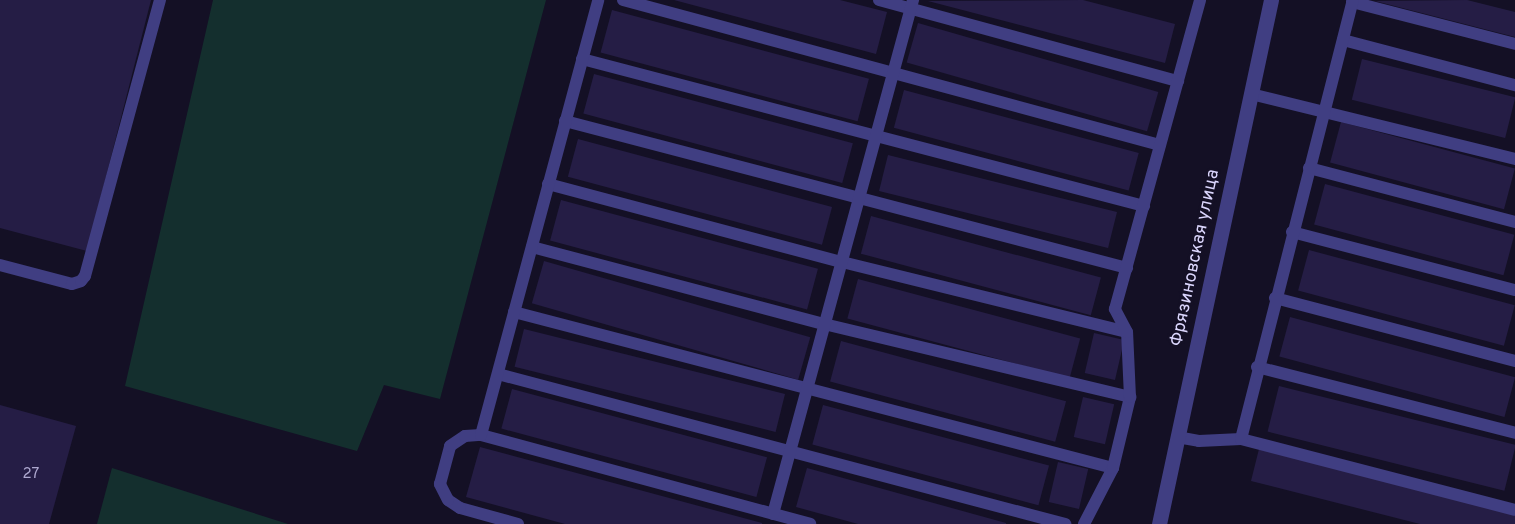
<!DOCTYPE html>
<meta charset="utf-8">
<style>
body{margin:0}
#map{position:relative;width:1515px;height:524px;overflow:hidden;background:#141025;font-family:Overpass,sans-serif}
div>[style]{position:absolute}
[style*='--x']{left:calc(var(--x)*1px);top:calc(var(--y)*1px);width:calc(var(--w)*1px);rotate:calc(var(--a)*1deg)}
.green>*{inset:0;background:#142f2e}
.building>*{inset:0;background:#251d45;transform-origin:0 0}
.service>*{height:12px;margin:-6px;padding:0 6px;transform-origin:6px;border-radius:6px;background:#403e82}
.minor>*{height:15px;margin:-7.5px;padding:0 7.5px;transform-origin:7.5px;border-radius:7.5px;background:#403e82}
span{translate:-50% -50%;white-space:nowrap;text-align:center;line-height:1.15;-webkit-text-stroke:5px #141025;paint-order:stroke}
.number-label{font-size:15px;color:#aea8cf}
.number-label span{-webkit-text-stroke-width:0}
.street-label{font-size:18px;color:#dbd6fd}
</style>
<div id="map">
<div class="green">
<div style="clip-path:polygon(213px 0,546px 0,440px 399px,384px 385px,357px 451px,125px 386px)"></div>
<div style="clip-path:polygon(112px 468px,288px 524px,97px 524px)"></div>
</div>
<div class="building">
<div style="clip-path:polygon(0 0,151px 0,87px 251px,0 228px)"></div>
<div style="clip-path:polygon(674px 0,840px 0,887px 12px,876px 54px)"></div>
<div style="clip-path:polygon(1083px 0,1175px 24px,1165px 63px,928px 1px)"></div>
<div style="clip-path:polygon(1467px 0,1515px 12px,1515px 37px,1375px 1px)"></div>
<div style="left:612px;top:10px;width:266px;height:44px;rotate:15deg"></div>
<div style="left:918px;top:23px;width:250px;height:41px;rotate:16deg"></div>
<div style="left:1362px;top:59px;width:158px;height:42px;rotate:14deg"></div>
<div style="left:594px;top:74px;width:268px;height:41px;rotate:15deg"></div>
<div style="left:904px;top:90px;width:243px;height:39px;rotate:15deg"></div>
<div style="left:1341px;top:122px;width:180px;height:42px;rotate:15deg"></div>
<div style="left:578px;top:139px;width:263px;height:39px;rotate:15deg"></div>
<div style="left:888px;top:155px;width:236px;height:37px;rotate:14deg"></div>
<div style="left:1325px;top:184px;width:196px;height:42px;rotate:15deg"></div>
<div style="left:561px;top:200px;width:266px;height:42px;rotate:15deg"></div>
<div style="left:871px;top:216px;width:238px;height:39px;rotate:15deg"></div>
<div style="left:1309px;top:250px;width:213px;height:42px;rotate:15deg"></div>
<div style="left:544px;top:261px;width:277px;height:44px;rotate:16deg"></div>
<div style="left:858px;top:279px;width:230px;height:41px;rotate:15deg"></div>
<div style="left:1290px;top:317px;width:233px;height:41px;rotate:15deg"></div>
<div style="left:524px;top:329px;width:269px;height:39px;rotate:14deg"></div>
<div style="left:1094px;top:333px;width:31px;height:41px;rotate:13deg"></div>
<div style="left:841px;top:341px;width:233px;height:42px;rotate:15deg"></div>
<div style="left:1279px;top:386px;width:244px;height:47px;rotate:14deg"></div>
<div style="left:512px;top:389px;width:264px;height:41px;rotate:15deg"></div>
<div style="left:1083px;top:397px;width:32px;height:41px;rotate:13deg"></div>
<div style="clip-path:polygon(0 405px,76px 426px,49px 524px,0 524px)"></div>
<div style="left:823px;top:405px;width:234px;height:41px;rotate:15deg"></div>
<div style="clip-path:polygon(480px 447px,762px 523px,762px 524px,565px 524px,466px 497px)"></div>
<div style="clip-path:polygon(1259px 449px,1515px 515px,1515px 524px,1420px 524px,1251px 481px)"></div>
<div style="left:1058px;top:462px;width:31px;height:41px;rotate:13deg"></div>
<div style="clip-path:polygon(807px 468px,1006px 523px,1006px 524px,858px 524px,796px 507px)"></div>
</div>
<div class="service">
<div style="--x:623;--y:0;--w:556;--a:15.11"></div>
<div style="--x:879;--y:0;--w:310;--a:15.2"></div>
<div style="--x:1352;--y:2;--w:168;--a:14.4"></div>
<div style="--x:1343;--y:40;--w:178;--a:14.7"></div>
<div style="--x:582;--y:59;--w:581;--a:14.66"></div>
<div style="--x:1251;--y:94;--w:272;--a:13.8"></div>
<div style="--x:565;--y:121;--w:581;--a:14.66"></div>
<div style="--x:1309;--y:168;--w:213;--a:14.7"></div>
<div style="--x:548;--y:184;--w:304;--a:14.9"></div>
<div style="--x:842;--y:262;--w:293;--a:13.8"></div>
<div style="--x:1292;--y:232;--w:230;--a:14.6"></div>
<div style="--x:532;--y:247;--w:302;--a:14.8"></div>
<div style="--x:824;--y:324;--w:315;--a:13.4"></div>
<div style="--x:0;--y:265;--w:74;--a:14.8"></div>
<div style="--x:72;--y:284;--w:9;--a:-18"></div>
<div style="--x:81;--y:281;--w:6;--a:-51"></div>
<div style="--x:85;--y:276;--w:286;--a:-74.8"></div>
<div style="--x:1275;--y:298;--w:248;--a:14.7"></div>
<div style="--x:514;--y:312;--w:619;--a:14.6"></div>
<div style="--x:1257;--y:367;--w:266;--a:14.3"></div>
<div style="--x:498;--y:374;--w:587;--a:14.82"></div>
<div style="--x:481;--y:435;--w:341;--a:15.1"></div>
<div style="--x:1177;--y:437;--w:22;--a:10"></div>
<div style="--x:1199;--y:441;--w:42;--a:-2.7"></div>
<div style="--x:1241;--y:439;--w:283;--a:14.5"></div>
<div style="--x:1241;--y:439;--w:453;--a:-75.7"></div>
<div style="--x:773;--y:514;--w:533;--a:-74.76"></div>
<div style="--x:518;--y:524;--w:60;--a:-164.6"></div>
<div style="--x:460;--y:508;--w:14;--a:-146"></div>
<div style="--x:448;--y:500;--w:18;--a:-117"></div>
<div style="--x:440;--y:484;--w:39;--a:-75"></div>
<div style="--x:450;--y:446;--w:18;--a:-34"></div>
<div style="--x:465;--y:436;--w:16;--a:-4"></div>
<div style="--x:481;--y:435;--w:450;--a:-74.9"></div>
<div style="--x:1084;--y:524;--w:63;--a:-62.6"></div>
<div style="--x:1113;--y:468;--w:73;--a:-76.5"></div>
<div style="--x:1130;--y:397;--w:65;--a:-92.6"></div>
<div style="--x:1127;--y:332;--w:26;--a:-118"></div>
<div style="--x:1115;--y:309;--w:320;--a:-74.6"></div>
</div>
<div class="minor">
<div style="--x:1159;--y:524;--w:536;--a:-77.94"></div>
</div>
<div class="number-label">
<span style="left:31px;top:475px">27</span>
</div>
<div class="street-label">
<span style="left:1196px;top:258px;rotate:-78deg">Фрязиновская улица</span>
</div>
</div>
